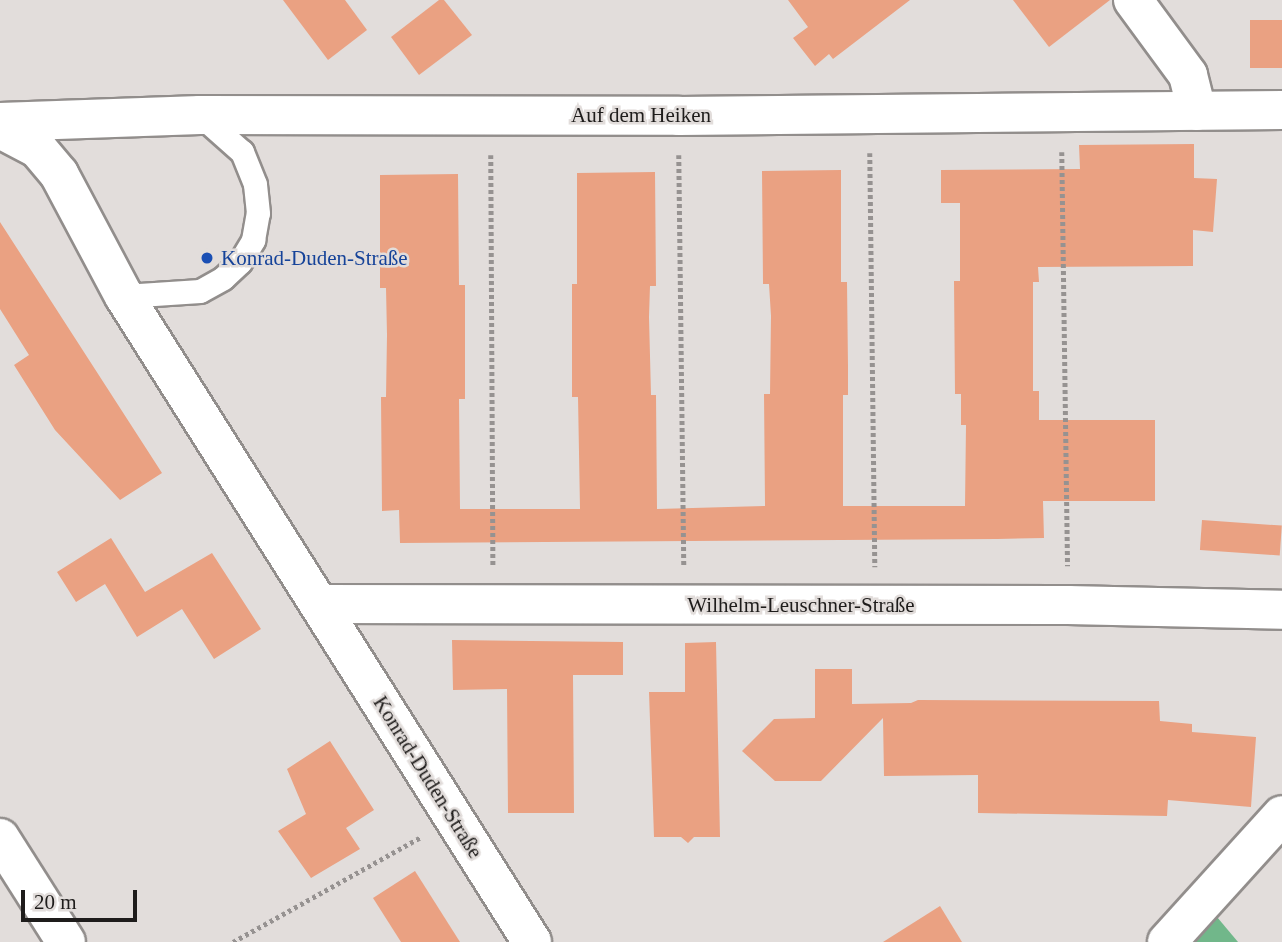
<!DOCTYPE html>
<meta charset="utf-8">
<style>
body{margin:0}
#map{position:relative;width:1282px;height:942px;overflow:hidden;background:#e2dddb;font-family:Georgia,serif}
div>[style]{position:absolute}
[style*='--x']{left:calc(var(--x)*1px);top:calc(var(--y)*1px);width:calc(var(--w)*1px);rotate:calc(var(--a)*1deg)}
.forest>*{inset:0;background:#71b78a}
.building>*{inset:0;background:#eaa182;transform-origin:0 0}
.path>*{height:4.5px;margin-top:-2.25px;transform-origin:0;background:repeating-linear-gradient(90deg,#969291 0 3.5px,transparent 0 7px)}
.roads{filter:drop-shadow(2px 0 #928e8c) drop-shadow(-2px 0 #928e8c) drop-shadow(0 2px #928e8c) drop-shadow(0 -2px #928e8c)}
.service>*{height:23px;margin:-11.5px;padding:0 11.5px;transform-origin:11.5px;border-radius:11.5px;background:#fff}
.minor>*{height:38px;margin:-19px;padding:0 19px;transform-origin:19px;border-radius:19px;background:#fff}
.dots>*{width:19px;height:19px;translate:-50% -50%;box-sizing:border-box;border:4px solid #e2dddb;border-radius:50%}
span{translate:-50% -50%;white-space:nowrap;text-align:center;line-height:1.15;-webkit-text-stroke:5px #e2dddb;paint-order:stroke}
.street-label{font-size:21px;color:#1e1c1b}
.transit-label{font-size:21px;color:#164399}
.left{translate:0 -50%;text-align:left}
.scale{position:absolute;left:21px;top:890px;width:116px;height:32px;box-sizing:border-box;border:4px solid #1e1c1b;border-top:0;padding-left:9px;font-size:21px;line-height:24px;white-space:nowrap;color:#1e1c1b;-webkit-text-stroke:5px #e2dddb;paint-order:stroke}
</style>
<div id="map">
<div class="forest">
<div style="clip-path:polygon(1217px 917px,1238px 942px,1194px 942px)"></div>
</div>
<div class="building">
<div style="clip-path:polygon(283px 0,345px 0,367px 30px,328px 60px)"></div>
<div style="clip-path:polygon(439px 0,444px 0,472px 35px,419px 75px,391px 37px)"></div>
<div style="clip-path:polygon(788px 0,910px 0,833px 59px,829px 54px,815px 66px,793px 38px,808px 27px)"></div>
<div style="clip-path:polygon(1013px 0,1110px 0,1049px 47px)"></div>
<div style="left:1282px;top:20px;width:48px;height:32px;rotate:90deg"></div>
<div style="clip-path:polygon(1194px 144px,1194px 178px,1217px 179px,1213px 232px,1193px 230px,1193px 266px,1038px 267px,1039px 282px,1033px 282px,1033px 391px,1039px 391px,1039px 420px,1155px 420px,1155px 501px,1043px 501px,1044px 538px,997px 539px,400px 543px,399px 510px,382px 511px,381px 397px,386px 397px,387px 335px,386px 288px,380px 288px,380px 175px,458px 174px,459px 285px,465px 285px,465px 399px,459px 399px,460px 509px,580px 509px,578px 397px,572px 397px,572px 284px,577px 284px,577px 173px,655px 172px,656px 286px,650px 286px,649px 317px,651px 395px,656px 395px,657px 509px,765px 506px,764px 394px,770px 394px,771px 316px,769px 284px,763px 284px,762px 171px,841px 170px,841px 282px,847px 282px,848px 367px,848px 395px,843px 395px,843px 506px,965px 506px,966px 425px,961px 425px,961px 394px,955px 394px,954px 281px,960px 281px,960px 203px,941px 203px,941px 170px,1080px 169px,1079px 145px)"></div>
<div style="clip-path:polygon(0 222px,162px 473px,120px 500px,55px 430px,14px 365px,29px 355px,0 309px)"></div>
<div style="left:1202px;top:520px;width:80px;height:30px;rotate:4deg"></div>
<div style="clip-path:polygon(111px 538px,145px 592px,212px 553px,261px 629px,214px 659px,182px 609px,137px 637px,105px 584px,76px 602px,57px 572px)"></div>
<div style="clip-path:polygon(452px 640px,623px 642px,623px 675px,573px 675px,574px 813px,508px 813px,507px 689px,453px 690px)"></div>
<div style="clip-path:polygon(716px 642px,720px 837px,694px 837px,688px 843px,681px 837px,654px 837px,649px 692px,685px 692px,685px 643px)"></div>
<div style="clip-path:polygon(815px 669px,852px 669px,852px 704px,911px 703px,918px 700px,1159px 701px,1160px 721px,1192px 724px,1192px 732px,1256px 737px,1251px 807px,1168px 800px,1167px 816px,978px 813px,978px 775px,884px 776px,883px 718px,821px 781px,775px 781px,742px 751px,774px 719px,815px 718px)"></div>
<div style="clip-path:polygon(330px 741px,374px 810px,346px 828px,360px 849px,311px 878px,278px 831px,306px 814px,287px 769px)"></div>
<div style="clip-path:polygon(415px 871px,460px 942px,401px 942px,373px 898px)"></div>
<div style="clip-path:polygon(940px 906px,962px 942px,883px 942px)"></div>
</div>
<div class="path">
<div style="--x:1062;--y:152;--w:414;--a:89.2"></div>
<div style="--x:870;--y:153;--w:414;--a:89.3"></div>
<div style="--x:491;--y:155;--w:411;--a:89.7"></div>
<div style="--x:679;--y:155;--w:411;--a:89.3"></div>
<div style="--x:233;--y:942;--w:215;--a:-29.2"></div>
</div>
<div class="roads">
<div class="service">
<div style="--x:124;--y:296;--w:76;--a:-3.8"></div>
<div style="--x:200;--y:291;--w:26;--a:-29"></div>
<div style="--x:223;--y:278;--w:23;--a:-43"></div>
<div style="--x:240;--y:262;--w:26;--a:-59"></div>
<div style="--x:253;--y:240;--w:27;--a:-80"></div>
<div style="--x:258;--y:213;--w:29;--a:-96"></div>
<div style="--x:255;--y:184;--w:35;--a:-112"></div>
<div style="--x:242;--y:152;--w:56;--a:-138.6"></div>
</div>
<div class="minor">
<div style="--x:1133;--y:0;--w:93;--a:53.7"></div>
<div style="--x:1188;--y:75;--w:37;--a:76"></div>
<div style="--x:0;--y:122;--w:200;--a:-2"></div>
<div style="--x:200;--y:115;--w:479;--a:0.1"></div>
<div style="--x:679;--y:116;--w:603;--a:-0.57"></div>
<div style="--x:0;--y:129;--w:43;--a:27.8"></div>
<div style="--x:38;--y:149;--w:33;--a:50"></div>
<div style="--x:59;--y:174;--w:138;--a:62"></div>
<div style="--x:124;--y:296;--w:764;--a:57.72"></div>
<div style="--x:320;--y:604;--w:748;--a:0.08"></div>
<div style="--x:1068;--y:605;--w:214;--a:1.3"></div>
<div style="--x:0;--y:838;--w:123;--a:57.6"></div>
<div style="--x:1167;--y:942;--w:171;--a:-47.8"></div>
</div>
</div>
<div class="dots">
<div style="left:207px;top:258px;background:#1a4fb4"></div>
</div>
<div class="street-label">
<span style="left:641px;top:115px">Auf dem Heiken</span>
<span style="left:801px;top:605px">Wilhelm-Leuschner-Straße</span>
<span style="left:428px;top:777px;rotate:58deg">Konrad-Duden-Straße</span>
</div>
<div class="transit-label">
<span class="left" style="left:221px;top:258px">Konrad-Duden-Straße</span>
</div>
<div class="scale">20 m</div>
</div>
